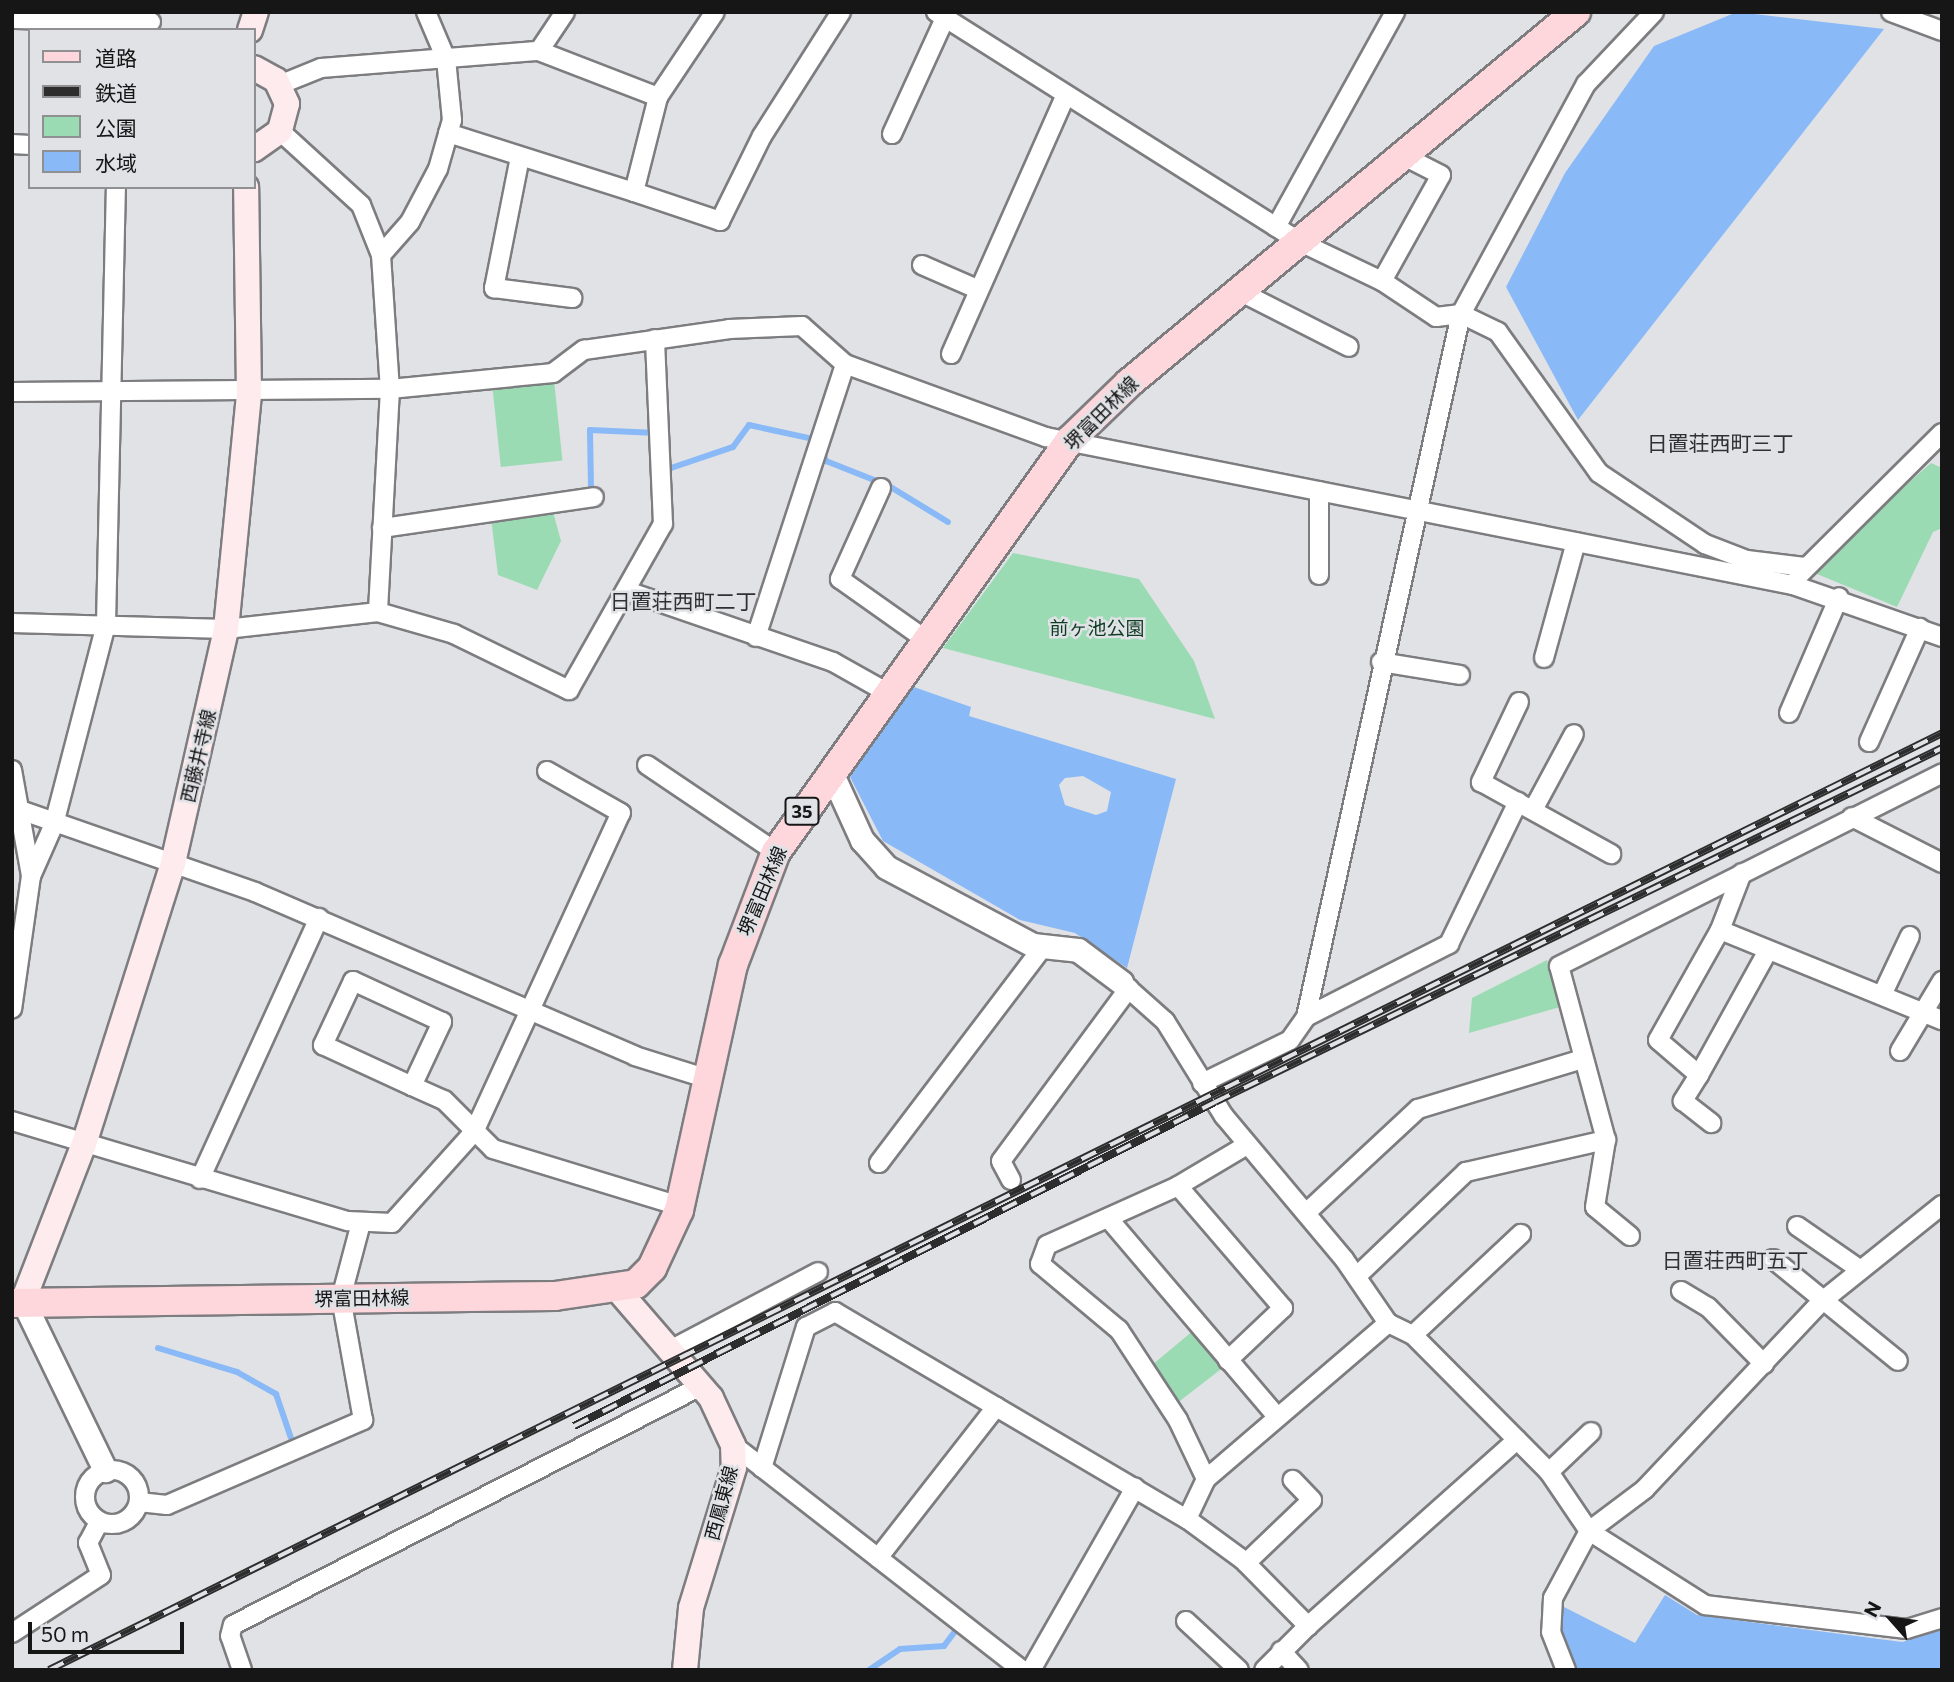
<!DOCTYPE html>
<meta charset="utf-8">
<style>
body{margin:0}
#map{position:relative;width:1954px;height:1682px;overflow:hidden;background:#e1e2e5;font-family:Commissioner,"Noto Sans JP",sans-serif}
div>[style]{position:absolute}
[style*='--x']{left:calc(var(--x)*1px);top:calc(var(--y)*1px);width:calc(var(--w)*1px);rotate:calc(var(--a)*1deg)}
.green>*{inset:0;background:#9bdbb4;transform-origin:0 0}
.water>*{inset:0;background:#8ab9f7}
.stream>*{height:6px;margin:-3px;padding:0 3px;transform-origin:3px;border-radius:3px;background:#8ab9f7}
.roads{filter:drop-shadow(2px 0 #7d7d80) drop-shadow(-2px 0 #7d7d80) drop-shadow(0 2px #7d7d80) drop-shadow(0 -2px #7d7d80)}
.minor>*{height:18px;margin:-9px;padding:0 9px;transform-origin:9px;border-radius:9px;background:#fff}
.minor>.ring{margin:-9px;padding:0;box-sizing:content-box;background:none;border:18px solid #fff;border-radius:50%}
.tertiary>*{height:23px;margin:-11.5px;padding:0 11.5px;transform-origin:11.5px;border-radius:11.5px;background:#fff}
.secondary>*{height:24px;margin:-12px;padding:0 12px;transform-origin:12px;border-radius:12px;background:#feebed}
.primary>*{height:28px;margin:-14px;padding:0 14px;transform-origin:14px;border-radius:14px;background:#fdd7dc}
.rail>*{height:8px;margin-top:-4px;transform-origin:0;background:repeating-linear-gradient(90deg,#e1e2e5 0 16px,#2d2d2e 0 32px);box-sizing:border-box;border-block:2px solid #2d2d2e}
span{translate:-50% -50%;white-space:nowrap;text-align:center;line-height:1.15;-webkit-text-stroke:5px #e1e2e5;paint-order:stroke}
.shield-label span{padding:2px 5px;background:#e1e2e5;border:2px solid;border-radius:5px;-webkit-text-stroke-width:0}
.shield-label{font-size:18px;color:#161617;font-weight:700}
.street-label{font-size:19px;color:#161617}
.park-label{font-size:19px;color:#0e3b24}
.neighbourhood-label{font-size:21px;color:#303032}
.frame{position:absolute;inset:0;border:14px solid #161617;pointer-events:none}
.legend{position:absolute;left:28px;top:28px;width:228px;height:161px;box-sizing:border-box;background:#e1e2e5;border:2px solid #909093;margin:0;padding:9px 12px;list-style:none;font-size:21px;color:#161617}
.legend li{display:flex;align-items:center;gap:14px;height:35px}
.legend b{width:35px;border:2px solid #909093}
.north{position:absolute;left:1856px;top:1584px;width:70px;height:70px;-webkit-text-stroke:5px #e1e2e5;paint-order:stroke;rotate:298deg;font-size:19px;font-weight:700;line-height:28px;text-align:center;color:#161617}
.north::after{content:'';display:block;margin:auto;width:24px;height:32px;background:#161617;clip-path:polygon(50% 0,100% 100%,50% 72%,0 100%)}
.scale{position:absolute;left:28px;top:1622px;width:156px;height:32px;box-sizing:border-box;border:4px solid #161617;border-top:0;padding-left:9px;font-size:21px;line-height:24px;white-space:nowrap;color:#161617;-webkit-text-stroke:5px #e1e2e5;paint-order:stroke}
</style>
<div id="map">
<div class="green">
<div style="left:554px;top:380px;width:81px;height:62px;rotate:84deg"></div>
<div style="clip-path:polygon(1931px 463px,1942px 468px,1942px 528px,1933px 532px,1897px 607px,1817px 574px,1814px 566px)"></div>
<div style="clip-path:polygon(552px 508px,561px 541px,537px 590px,498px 575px,491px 518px)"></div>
<div style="clip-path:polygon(1013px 553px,1139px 579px,1194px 661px,1215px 719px,943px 648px)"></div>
<div style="clip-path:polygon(1547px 960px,1560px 1007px,1469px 1033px,1472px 998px)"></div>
<div style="clip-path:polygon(1194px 1330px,1225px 1366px,1176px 1404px,1152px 1365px)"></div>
</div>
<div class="water">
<div style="clip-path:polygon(1737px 12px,1884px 29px,1578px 420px,1506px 287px,1565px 173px,1654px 46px)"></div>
<div style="clip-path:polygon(evenodd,911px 686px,971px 707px,969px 716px,1176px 779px,1127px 968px,1075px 933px,1020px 920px,883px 841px,850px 777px,911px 686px,1083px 776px,1111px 792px,1107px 811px,1096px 815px,1065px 805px,1059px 785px,1065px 778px,1083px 776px)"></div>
<div style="clip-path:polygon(1665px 1595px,1697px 1615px,1902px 1642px,1942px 1630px,1942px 1670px,1578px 1670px,1556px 1628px,1562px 1606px,1635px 1643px)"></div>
</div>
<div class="stream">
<div style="--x:822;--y:450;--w:12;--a:70"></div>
<div style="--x:826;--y:461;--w:68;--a:21.6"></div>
<div style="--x:889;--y:486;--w:69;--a:31.4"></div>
<div style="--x:663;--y:462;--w:10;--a:37"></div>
<div style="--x:671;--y:468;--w:65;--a:-18.7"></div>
<div style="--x:733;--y:447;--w:27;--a:-54"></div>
<div style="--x:749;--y:425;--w:71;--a:12.3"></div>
<div style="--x:591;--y:488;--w:58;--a:-91"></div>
<div style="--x:590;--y:430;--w:67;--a:2.6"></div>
<div style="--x:158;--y:1348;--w:83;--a:16.9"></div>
<div style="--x:237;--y:1372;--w:45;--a:29.4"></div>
<div style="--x:276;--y:1394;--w:46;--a:71.2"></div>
<div style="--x:869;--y:1670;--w:37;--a:-34"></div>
<div style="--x:900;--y:1649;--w:44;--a:-3.9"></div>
<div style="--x:944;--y:1646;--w:20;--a:-53"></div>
</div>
<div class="roads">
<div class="minor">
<div style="--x:936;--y:12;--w:428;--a:32.3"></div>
<div style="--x:1298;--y:241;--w:93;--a:25.5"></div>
<div style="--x:1382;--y:281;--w:65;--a:33.7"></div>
<div style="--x:1436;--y:317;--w:25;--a:-7"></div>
<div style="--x:1461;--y:314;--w:41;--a:25.9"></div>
<div style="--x:1498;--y:332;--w:173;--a:54.4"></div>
<div style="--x:1599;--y:473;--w:128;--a:33.8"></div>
<div style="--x:1705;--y:544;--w:45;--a:20.9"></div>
<div style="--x:1747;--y:560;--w:58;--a:6.9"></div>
<div style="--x:1891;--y:12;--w:54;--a:20.4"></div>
<div style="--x:12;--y:19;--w:139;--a:1.2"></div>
<div style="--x:539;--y:51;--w:47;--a:-56.3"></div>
<div style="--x:279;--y:85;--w:45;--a:-22"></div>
<div style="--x:321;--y:68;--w:219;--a:-4.5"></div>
<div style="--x:539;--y:51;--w:128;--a:21.1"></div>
<div style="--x:280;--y:131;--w:110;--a:42.4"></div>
<div style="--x:361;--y:205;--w:54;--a:68.2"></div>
<div style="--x:381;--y:255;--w:134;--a:86.2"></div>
<div style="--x:390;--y:389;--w:223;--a:93.1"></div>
<div style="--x:448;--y:133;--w:195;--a:17.6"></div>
<div style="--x:634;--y:192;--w:98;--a:-75.8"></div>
<div style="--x:658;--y:97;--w:102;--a:-56.2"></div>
<div style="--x:892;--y:134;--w:128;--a:-65.4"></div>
<div style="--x:12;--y:144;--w:18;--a:3"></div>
<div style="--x:520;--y:157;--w:134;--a:101.2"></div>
<div style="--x:494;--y:288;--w:79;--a:7.3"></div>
<div style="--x:634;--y:192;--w:91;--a:18.6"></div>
<div style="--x:720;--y:221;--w:95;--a:-63.7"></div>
<div style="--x:762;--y:136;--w:147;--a:-57.5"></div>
<div style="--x:1276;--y:227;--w:246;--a:-61"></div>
<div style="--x:381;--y:255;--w:44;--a:-48.7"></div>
<div style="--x:410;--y:222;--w:60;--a:-62.2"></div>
<div style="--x:438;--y:169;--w:51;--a:-74.1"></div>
<div style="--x:452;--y:120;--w:61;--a:-95.6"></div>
<div style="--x:446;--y:59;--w:51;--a:-113.1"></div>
<div style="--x:922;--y:265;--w:60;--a:23.6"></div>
<div style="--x:1382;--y:281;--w:121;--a:-60.9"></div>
<div style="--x:1441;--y:175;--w:44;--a:-152.9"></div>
<div style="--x:1239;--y:291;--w:123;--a:27"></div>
<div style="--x:951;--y:354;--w:283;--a:-66.1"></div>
<div style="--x:12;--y:392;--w:378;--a:-0.5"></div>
<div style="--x:390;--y:389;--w:164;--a:-5.6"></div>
<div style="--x:553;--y:373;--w:39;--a:-37"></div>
<div style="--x:584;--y:350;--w:147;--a:-8.2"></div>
<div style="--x:729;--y:329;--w:73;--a:-2.4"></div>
<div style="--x:802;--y:326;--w:57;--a:41.5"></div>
<div style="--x:845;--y:364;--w:214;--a:20"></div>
<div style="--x:1046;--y:437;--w:762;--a:11.21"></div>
<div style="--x:1793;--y:585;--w:158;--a:19.2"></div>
<div style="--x:881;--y:488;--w:100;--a:114.3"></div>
<div style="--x:840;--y:579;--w:105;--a:35.3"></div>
<div style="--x:382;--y:528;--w:214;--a:-8.3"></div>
<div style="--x:1319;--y:575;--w:84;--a:-90"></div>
<div style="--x:1798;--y:576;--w:203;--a:-44.8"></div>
<div style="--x:627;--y:591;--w:218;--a:19"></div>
<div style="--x:833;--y:662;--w:63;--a:29.4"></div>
<div style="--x:12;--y:623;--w:214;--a:1.6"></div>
<div style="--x:226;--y:629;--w:153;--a:-6.4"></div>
<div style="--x:378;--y:612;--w:79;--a:16.1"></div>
<div style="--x:454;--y:634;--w:128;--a:26"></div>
<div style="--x:569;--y:690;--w:191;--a:-60.5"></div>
<div style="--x:663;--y:524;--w:185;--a:-92.5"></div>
<div style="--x:756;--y:637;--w:287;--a:-71.9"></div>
<div style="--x:1544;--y:658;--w:120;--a:-74.6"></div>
<div style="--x:1381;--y:662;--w:80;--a:9.3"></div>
<div style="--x:1519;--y:702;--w:89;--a:115.4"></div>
<div style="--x:1481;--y:782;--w:149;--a:29"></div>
<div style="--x:1789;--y:713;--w:126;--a:-66.7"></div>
<div style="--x:1869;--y:742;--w:125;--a:-65.9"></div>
<div style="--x:647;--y:765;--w:156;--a:34"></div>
<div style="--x:12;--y:770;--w:108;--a:79.8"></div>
<div style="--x:31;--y:876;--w:134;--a:98.1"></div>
<div style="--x:1533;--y:810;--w:86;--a:-61.7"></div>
<div style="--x:23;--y:811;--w:246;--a:19.2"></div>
<div style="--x:255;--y:892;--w:414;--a:23.3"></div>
<div style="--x:635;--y:1056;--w:73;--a:17.4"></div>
<div style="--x:1852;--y:817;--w:101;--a:27.1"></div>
<div style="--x:1742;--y:873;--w:61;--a:111.1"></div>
<div style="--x:1720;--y:930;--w:240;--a:22.1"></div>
<div style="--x:31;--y:876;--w:57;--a:-66.1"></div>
<div style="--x:54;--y:824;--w:207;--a:-75.4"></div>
<div style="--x:106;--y:624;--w:437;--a:-88.7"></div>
<div style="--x:1720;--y:930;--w:126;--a:119.4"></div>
<div style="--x:1658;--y:1040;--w:54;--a:40.5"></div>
<div style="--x:1699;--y:1075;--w:138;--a:-61"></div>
<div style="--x:1121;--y:982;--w:59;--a:41.6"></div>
<div style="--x:1165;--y:1021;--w:112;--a:58.2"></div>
<div style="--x:1224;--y:1116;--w:187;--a:50"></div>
<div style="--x:1344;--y:1259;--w:78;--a:55.5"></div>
<div style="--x:1388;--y:1323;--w:28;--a:26"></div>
<div style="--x:1413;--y:1335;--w:193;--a:45.2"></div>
<div style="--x:1549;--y:1472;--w:71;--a:55.9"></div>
<div style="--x:1589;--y:1531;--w:76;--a:118.2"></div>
<div style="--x:1553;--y:1598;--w:34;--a:93"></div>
<div style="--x:1551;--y:1632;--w:41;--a:68.5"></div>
<div style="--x:1883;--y:993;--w:63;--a:-64.7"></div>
<div style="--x:1306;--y:1017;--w:161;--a:-27"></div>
<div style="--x:1449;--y:944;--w:158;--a:-64.1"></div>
<div style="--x:1900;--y:1051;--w:82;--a:-59"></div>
<div style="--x:1699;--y:1075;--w:31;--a:122"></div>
<div style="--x:1683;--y:1101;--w:36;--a:38"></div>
<div style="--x:1202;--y:1083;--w:98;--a:-26"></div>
<div style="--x:1290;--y:1040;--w:28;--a:-55"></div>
<div style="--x:1306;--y:1017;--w:720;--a:-77.57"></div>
<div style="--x:1461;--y:314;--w:262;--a:-61.5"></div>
<div style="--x:1586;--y:84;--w:99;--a:-46.6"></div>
<div style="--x:412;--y:1086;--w:71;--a:-64.9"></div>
<div style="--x:442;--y:1022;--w:98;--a:-155.3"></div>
<div style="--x:353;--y:981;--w:71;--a:115.1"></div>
<div style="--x:323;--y:1045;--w:98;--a:24.7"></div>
<div style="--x:412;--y:1086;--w:35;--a:24"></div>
<div style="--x:444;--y:1100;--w:69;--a:45"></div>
<div style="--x:493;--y:1149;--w:195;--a:17"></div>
<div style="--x:12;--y:1121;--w:351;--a:16.6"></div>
<div style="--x:348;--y:1221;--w:44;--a:2.6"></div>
<div style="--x:392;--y:1223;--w:122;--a:-48"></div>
<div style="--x:474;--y:1132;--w:351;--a:-65.3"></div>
<div style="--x:621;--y:813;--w:85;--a:-150.4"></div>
<div style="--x:879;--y:1163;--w:273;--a:-52.8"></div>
<div style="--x:200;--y:1179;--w:287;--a:-65.5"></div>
<div style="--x:1011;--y:1180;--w:21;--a:-118"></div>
<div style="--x:1001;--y:1161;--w:215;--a:-53.5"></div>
<div style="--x:1178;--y:1186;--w:161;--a:49.3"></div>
<div style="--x:1283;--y:1308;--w:76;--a:136.6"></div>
<div style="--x:1942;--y:1205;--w:155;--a:141.3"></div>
<div style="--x:1821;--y:1302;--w:257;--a:133.3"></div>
<div style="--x:1645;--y:1489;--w:70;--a:143.1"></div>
<div style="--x:1589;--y:1531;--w:138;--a:32.5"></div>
<div style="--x:1705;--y:1605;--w:203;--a:6.8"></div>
<div style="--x:1907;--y:1629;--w:37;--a:-17"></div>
<div style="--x:1306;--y:1213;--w:153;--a:-42.9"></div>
<div style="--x:1418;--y:1109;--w:172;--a:-16.9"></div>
<div style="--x:1108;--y:1218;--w:257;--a:49.6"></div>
<div style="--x:1797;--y:1226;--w:75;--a:34.7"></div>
<div style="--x:1630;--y:1236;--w:45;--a:-140.4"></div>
<div style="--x:1595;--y:1207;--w:68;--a:-80.7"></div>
<div style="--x:1606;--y:1140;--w:180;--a:-105.1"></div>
<div style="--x:1559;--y:966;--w:429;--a:-26.7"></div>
<div style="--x:1773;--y:1259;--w:161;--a:39.2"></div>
<div style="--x:1357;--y:1276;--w:151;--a:-43.7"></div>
<div style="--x:1466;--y:1172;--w:144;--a:-12.9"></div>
<div style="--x:1681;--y:1291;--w:31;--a:31"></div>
<div style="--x:1708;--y:1307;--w:80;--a:45.5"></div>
<div style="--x:1413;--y:1335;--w:148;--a:-43.1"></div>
<div style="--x:672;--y:1349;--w:165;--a:-27.8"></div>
<div style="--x:733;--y:1445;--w:366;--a:37.9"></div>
<div style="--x:762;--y:1468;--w:148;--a:-72.7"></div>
<div style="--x:806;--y:1327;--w:33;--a:-27"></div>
<div style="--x:835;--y:1312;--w:408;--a:30.5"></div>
<div style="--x:1187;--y:1519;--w:69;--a:36.2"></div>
<div style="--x:1243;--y:1560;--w:93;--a:45.4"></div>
<div style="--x:1308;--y:1626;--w:62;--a:135"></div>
<div class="ring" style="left:85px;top:1470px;width:36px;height:36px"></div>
<div style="--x:1549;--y:1472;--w:58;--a:-43.6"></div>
<div style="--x:1206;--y:1479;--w:65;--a:-115.4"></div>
<div style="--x:1178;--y:1420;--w:108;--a:-123.2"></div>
<div style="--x:1119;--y:1330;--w:103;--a:-140.1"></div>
<div style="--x:1040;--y:1264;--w:20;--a:-70"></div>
<div style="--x:1047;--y:1245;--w:144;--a:-24.2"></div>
<div style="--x:1178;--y:1186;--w:80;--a:-30.7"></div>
<div style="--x:139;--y:1502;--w:28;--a:6"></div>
<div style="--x:167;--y:1505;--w:214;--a:-23.4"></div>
<div style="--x:363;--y:1420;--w:124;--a:-100.2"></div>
<div style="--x:341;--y:1298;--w:78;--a:-75.1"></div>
<div style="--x:1187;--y:1519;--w:44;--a:-64.6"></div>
<div style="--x:1206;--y:1479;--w:240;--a:-40.6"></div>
<div style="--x:878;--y:1558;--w:192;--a:-52"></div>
<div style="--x:1246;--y:1563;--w:91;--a:-43.7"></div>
<div style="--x:1312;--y:1500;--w:28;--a:-134"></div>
<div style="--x:1186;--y:1621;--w:72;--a:42.8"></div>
<div style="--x:1308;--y:1626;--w:280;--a:-41.7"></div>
<div style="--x:12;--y:1633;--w:106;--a:-33.1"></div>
<div style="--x:101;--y:1575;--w:35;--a:-112"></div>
<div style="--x:88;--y:1543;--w:24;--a:-62"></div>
<div style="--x:1281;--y:1651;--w:26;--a:47"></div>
<div style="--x:242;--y:1670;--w:36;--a:-109"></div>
<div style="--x:230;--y:1636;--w:11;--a:-75"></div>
<div style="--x:233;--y:1625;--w:525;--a:-27.05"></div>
<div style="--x:1031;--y:1670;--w:210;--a:-60.3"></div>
</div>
<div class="tertiary">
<div style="--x:831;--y:772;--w:75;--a:65.5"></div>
<div style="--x:862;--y:840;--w:36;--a:48"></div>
<div style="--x:886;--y:867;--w:166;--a:28"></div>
<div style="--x:1033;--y:945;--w:45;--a:6.3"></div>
<div style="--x:1078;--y:950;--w:54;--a:36.7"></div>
<div style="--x:23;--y:1301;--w:188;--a:64.1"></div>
</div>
<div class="secondary">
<div style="--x:250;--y:30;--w:19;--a:-72"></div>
<div style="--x:254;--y:68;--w:25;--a:29"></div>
<div style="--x:276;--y:80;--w:26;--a:65"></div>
<div style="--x:287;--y:104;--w:28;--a:105"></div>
<div style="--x:280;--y:131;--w:32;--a:145"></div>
<div style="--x:617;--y:1289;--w:144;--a:49.2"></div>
<div style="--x:711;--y:1398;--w:52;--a:64.9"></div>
<div style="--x:733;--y:1445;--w:23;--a:88"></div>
<div style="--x:734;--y:1468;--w:146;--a:107.1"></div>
<div style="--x:691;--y:1608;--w:62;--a:95.5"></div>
<div style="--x:23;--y:1301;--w:168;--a:-68.8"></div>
<div style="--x:84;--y:1144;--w:295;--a:-72.4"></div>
<div style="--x:173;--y:863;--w:240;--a:-77.2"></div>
<div style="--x:226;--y:629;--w:237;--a:-84.4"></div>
<div style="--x:249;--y:393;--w:206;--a:-90.8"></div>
</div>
<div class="primary">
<div style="--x:12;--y:1303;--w:543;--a:-0.74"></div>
<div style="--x:555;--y:1296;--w:82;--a:-8.4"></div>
<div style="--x:636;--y:1284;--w:23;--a:-45"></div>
<div style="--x:652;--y:1268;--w:64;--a:-65"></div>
<div style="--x:679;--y:1210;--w:251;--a:-77.6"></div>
<div style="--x:733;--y:965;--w:121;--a:-69.2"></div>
<div style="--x:776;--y:852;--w:506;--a:-54.49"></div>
<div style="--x:1070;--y:440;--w:82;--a:-44"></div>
<div style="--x:1129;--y:383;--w:581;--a:-39.69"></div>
</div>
</div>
<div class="rail">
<div style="--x:574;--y:1426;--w:718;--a:-26.81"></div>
<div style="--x:1215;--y:1102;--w:809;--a:-25.96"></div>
<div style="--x:49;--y:1670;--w:2112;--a:-26.33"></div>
</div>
<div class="shield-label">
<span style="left:802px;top:811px">35</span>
</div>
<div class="street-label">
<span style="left:1101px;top:413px;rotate:-45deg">堺富田林線</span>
<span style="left:198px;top:756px;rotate:-77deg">西藤井寺線</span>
<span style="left:762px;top:891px;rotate:-67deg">堺富田林線</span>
<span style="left:362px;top:1298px;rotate:-1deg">堺富田林線</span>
<span style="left:721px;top:1503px;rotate:-75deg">西鳳東線</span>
</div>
<div class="park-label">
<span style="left:1097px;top:628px">前ヶ池公園</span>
</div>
<div class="neighbourhood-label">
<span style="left:1720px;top:443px">日置荘西町三丁</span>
<span style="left:683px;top:601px">日置荘西町二丁</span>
<span style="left:1735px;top:1260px">日置荘西町五丁</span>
</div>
<div class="frame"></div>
<ul class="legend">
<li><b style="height:9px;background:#fdd7dc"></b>道路</li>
<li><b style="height:9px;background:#2d2d2e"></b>鉄道</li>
<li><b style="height:19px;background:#9bdbb4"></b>公園</li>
<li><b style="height:19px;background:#8ab9f7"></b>水域</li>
</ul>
<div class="north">N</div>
<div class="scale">50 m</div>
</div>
